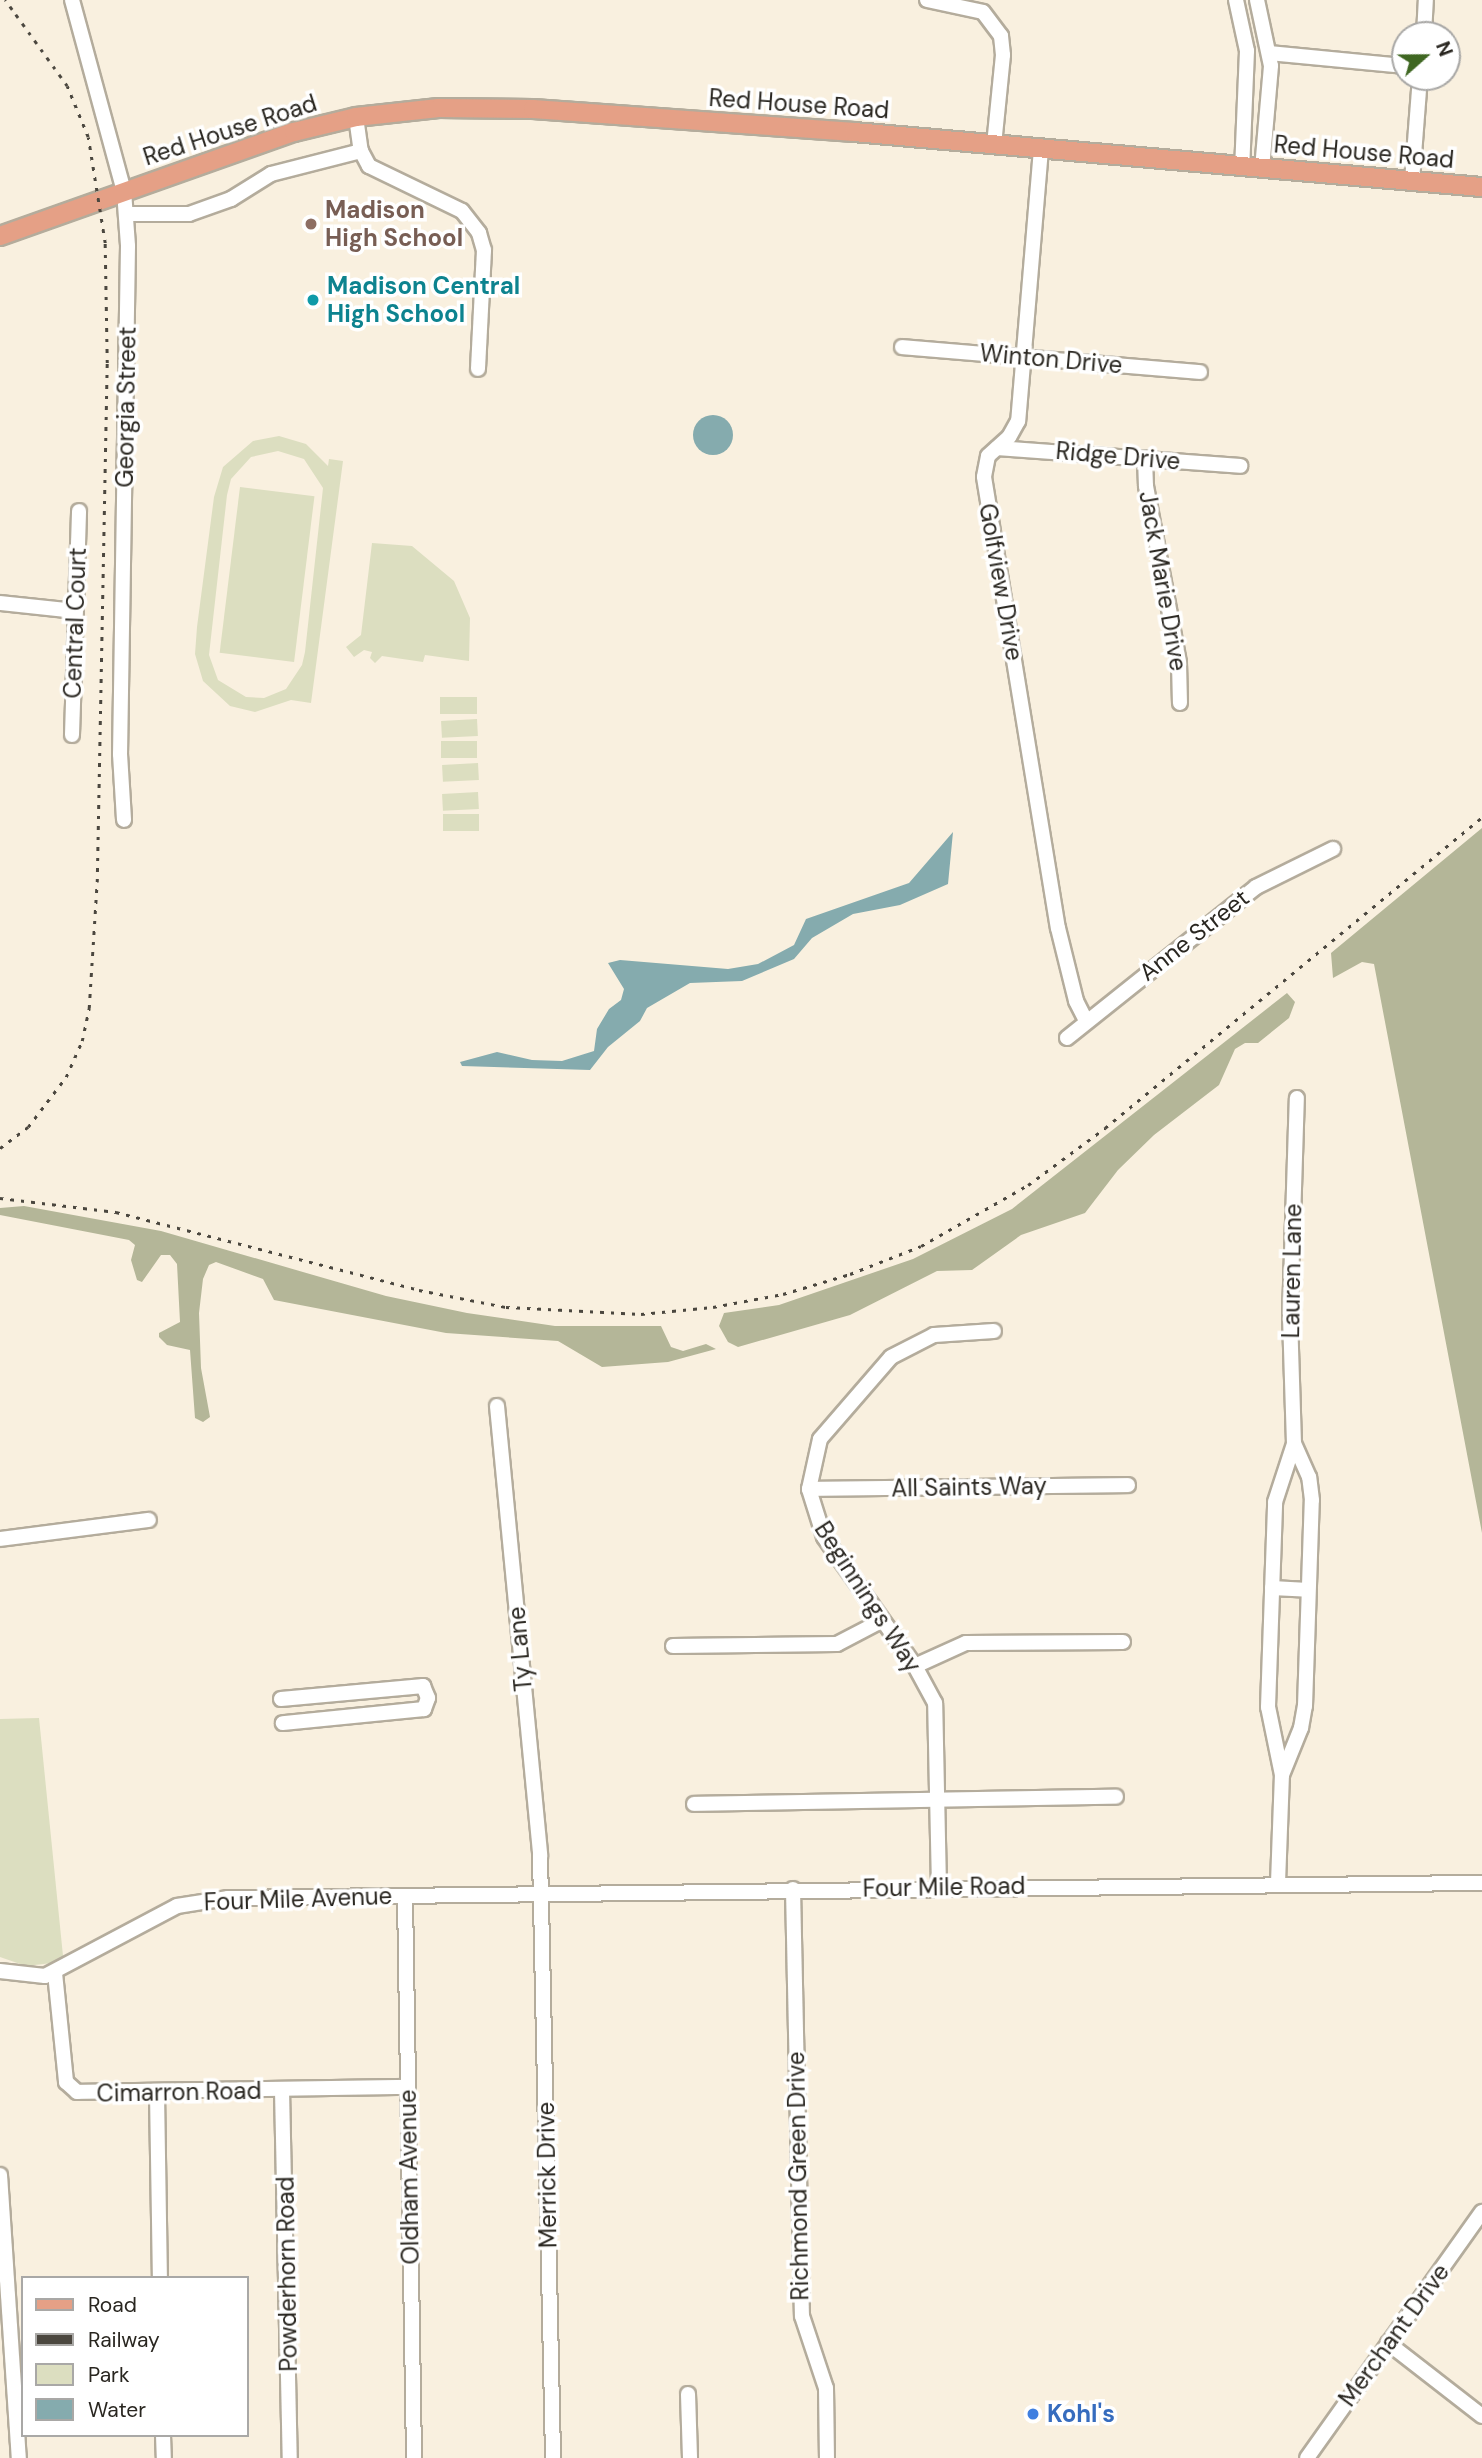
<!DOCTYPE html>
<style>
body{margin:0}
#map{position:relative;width:1482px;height:2458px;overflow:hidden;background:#f9f0df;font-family:"DM Sans",sans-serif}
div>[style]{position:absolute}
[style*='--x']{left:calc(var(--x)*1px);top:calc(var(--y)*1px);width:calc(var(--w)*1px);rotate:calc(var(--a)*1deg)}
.green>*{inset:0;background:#dcdec0;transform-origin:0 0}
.forest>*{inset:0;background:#b4b698}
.water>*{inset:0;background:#85abae}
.round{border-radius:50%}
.roads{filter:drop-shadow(2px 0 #b4ac9c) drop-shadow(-2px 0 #b4ac9c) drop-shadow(0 2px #b4ac9c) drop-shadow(0 -2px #b4ac9c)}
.minor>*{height:14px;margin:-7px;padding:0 7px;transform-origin:7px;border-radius:7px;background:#fff}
.major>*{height:18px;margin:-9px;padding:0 9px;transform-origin:9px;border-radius:9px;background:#e5a086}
.rail>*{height:2.5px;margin-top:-1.25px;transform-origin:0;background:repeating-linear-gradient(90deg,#4b473f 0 3.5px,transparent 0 10.5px)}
.dots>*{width:19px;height:19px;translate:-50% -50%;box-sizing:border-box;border:4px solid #fff;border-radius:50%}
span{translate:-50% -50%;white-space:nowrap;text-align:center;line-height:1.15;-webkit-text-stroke:7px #fff;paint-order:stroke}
.street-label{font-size:24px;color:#292620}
.education-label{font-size:24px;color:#785e54;font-weight:700}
.left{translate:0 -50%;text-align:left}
.culture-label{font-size:24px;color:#0d838f;font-weight:700}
.shop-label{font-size:24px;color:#366cbe;font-weight:700}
.legend{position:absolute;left:21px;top:2276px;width:228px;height:161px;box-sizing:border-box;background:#fff;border:2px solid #a9a8a6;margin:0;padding:9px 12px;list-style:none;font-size:21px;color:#292620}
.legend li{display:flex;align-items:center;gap:14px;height:35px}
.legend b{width:35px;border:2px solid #a9a8a6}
.north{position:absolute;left:1391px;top:21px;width:70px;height:70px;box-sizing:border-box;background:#fff;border:2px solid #a9a8a6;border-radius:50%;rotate:69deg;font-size:19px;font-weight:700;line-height:28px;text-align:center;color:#292620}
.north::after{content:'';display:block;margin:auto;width:24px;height:32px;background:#3f6722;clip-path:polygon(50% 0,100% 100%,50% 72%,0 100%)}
</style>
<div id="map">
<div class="green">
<div style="clip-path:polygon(evenodd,279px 436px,306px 444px,328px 466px,329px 459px,343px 461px,311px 703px,291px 700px,255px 712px,230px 706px,203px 681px,195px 654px,197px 627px,214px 497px,223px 467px,253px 441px,279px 436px,278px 451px,304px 459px,323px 488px,305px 652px,302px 665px,286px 689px,264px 698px,246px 697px,218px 680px,209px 655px,227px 495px,231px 479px,251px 457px,278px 451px)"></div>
<div style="left:240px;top:487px;width:75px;height:167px;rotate:7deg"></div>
<div style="clip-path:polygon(372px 543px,412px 546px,454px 581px,470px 618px,469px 661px,425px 655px,423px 662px,382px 656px,375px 663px,370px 658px,372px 652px,364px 650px,354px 657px,346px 647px,361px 635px)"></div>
<div style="left:477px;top:697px;width:17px;height:37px;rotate:90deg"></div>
<div style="left:477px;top:719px;width:17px;height:36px;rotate:87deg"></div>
<div style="left:477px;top:741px;width:17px;height:36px;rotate:90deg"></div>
<div style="left:478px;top:763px;width:17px;height:36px;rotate:87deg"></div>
<div style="left:478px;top:792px;width:17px;height:36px;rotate:87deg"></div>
<div style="left:479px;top:814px;width:17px;height:36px;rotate:90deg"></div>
<div style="clip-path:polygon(39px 1718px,63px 1956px,52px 1963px,26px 1966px,0 1957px,0 1719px)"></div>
</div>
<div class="forest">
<div style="clip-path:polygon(1482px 828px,1482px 1533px,1374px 964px,1362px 962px,1333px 978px,1331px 953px)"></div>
<div style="clip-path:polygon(1287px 993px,1295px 1002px,1289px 1018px,1258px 1043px,1245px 1043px,1235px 1049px,1219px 1085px,1154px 1135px,1118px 1170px,1085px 1213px,1021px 1235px,972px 1270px,937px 1271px,850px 1315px,738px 1347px,728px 1342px,719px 1326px,724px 1313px,779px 1305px,913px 1259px,1012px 1209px)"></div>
<div style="clip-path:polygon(24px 1206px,161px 1231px,386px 1296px,467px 1313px,555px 1326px,661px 1326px,671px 1347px,683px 1351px,706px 1344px,716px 1349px,668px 1362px,602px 1367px,558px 1341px,446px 1333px,274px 1300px,263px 1279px,216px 1262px,209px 1265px,203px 1279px,199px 1313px,201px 1368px,210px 1417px,203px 1422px,195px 1418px,190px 1350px,167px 1345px,159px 1337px,159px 1333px,180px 1322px,177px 1264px,170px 1255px,161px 1255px,142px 1282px,137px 1280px,131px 1260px,135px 1245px,129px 1240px,0 1215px,0 1208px)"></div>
</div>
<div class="water">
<div class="round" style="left:693px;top:415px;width:40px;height:40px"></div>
<div style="clip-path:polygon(953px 832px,948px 884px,900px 905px,853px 914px,812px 938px,794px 959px,742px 981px,690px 983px,647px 1008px,640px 1021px,608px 1047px,590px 1070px,462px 1066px,460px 1062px,497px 1052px,532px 1060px,562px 1061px,594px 1051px,597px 1029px,609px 1009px,621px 1000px,624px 989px,608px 963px,620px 960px,728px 969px,758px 964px,794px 945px,806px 919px,909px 883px)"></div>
</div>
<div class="roads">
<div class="minor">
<div style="--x:72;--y:0;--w:198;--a:74.8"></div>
<div style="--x:124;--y:191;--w:55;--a:85.8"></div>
<div style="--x:128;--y:246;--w:508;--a:90.9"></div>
<div style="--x:120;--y:754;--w:66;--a:86.5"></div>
<div style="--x:927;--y:0;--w:57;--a:12.1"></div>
<div style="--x:983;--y:12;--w:30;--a:53"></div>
<div style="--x:1001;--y:36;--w:19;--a:84"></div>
<div style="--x:1003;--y:55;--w:90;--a:95.7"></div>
<div style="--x:1236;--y:0;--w:52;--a:77.8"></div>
<div style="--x:1247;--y:51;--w:117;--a:92.4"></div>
<div style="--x:1257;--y:0;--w:67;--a:78"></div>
<div style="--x:1271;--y:66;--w:102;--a:95"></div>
<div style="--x:1424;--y:35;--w:35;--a:-87"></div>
<div style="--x:1269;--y:53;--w:137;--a:5.5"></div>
<div style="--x:356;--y:117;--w:34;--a:82"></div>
<div style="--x:361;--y:151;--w:17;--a:62"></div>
<div style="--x:369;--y:166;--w:103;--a:25.8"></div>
<div style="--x:462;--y:211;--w:28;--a:52"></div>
<div style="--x:479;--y:233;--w:18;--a:74"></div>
<div style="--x:484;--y:250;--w:119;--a:92.9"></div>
<div style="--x:1041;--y:149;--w:273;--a:94.8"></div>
<div style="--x:1018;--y:421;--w:18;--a:119"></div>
<div style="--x:1009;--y:437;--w:28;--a:138"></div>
<div style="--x:988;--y:456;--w:21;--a:101"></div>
<div style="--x:984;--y:477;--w:457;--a:80.7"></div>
<div style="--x:1058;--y:928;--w:75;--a:76.1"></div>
<div style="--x:1076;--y:1001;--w:22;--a:63"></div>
<div style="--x:1412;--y:181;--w:104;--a:-85.6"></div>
<div style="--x:126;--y:214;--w:63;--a:0"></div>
<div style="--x:189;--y:214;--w:45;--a:-19.7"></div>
<div style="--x:231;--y:199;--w:47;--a:-32"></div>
<div style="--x:271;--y:174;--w:93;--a:-14.3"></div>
<div style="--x:902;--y:347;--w:299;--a:4.8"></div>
<div style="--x:997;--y:448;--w:244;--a:4.2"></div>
<div style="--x:1145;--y:458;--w:28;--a:88"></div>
<div style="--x:1146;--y:486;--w:180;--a:79.4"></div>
<div style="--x:1179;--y:663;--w:40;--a:88.6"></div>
<div style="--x:0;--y:603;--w:76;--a:6"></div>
<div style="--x:72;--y:735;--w:224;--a:-88.2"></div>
<div style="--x:1067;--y:1038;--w:242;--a:-38.6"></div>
<div style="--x:1256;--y:887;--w:86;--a:-26.3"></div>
<div style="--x:497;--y:1406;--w:451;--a:84.5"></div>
<div style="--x:540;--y:1855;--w:603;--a:88.76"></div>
<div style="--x:809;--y:1489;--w:319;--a:-0.7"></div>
<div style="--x:0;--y:1539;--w:150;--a:-7.3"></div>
<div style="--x:1272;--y:1588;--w:36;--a:3"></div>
<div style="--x:673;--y:1646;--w:164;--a:-0.7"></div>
<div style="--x:837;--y:1644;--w:50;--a:-27.6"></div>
<div style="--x:915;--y:1666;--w:56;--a:-24.3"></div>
<div style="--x:966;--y:1643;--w:157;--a:-0.4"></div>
<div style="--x:281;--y:1699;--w:143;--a:-5.2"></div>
<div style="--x:423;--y:1686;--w:13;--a:67"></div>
<div style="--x:428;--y:1698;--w:12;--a:110"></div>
<div style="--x:424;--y:1709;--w:142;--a:174.3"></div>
<div style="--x:1282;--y:1775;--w:51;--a:-68"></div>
<div style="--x:1301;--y:1728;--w:22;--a:-80"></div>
<div style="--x:1305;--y:1706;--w:206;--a:-88.1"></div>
<div style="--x:1312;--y:1500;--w:23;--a:-97"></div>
<div style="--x:1309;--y:1477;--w:36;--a:-114"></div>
<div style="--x:694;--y:1804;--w:422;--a:-1"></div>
<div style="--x:1278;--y:1883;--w:108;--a:-87.9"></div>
<div style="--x:1282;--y:1775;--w:69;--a:-101.6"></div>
<div style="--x:1268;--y:1707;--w:205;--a:-88"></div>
<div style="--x:1275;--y:1502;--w:61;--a:-71.9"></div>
<div style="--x:1294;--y:1444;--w:128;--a:-91.8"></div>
<div style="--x:1290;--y:1316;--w:218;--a:-88.2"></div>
<div style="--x:939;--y:1887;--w:184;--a:-91.2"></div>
<div style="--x:935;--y:1703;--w:42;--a:-118.4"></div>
<div style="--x:915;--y:1666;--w:158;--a:-125.2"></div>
<div style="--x:824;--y:1537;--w:50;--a:-107.4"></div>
<div style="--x:809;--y:1489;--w:51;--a:-77.6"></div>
<div style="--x:820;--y:1439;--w:108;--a:-49.1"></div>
<div style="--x:891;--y:1357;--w:48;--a:-27.1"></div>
<div style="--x:934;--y:1335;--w:60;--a:-3.8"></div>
<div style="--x:793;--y:1889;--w:427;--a:88.8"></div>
<div style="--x:802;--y:2316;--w:76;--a:71.6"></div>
<div style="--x:826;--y:2388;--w:70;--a:89.2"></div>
<div style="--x:405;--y:1896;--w:562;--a:89.08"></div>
<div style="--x:0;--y:1971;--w:45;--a:6.3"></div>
<div style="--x:45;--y:1976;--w:149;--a:-27.9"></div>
<div style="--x:177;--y:1906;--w:52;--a:-8.9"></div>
<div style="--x:228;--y:1898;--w:1254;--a:-0.69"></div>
<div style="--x:55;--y:1973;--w:110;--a:84.2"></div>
<div style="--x:66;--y:2082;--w:15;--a:42"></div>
<div style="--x:77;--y:2092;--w:329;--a:-0.9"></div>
<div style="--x:282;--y:2090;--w:368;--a:88.8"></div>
<div style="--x:157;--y:2093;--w:185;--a:89.1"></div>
<div style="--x:0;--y:2175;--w:284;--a:86.2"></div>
<div style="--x:1388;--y:2343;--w:119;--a:37.8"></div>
<div style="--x:688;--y:2394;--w:64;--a:88.2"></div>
<div style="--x:163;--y:2435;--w:23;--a:88"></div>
<div style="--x:1307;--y:2458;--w:302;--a:-54.6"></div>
</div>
<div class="major">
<div style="--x:0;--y:236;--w:312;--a:-19.5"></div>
<div style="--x:294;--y:132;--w:64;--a:-13.6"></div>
<div style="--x:356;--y:117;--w:83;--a:-6.2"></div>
<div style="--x:439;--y:108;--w:94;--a:0.6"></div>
<div style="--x:533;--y:109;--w:322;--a:4.1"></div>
<div style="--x:854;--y:132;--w:630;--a:5.01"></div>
</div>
</div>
<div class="rail">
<div style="--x:0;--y:1148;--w:35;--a:-37"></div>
<div style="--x:28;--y:1127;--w:63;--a:-52.8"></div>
<div style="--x:66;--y:1077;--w:39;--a:-66"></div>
<div style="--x:82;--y:1041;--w:34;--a:-78"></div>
<div style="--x:89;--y:1008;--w:126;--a:-86.4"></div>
<div style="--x:97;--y:882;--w:519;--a:-88.9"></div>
<div style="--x:107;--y:363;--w:120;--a:-91"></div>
<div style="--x:105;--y:243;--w:107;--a:-99.1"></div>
<div style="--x:88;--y:137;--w:55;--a:-112.4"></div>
<div style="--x:67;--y:86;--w:106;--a:-125.8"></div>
<div style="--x:0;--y:1198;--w:117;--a:6.9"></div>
<div style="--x:116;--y:1212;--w:313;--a:14.4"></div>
<div style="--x:419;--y:1290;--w:89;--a:11.1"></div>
<div style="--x:506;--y:1307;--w:135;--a:3"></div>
<div style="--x:641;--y:1314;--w:72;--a:-5.6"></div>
<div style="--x:713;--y:1307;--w:71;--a:-10.5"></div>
<div style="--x:783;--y:1294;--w:70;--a:-16.6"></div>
<div style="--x:850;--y:1274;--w:76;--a:-21.5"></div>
<div style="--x:921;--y:1246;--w:123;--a:-29.7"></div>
<div style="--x:1028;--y:1185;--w:96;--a:-36.5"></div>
<div style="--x:1105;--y:1128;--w:489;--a:-39.5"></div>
</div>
<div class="dots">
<div style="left:311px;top:224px;background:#8d6e63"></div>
<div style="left:313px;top:300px;background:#0f9aa8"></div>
<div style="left:1033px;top:2414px;background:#3f7fe0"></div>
</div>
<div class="street-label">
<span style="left:799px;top:104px;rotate:4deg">Red House Road</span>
<span style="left:230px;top:130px;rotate:-18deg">Red House Road</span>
<span style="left:1364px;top:152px;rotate:5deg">Red House Road</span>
<span style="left:1051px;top:359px;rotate:5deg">Winton Drive</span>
<span style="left:126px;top:407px;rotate:-89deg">Georgia Street</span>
<span style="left:1118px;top:456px;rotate:5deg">Ridge Drive</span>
<span style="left:1163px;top:581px;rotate:80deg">Jack Marie Drive</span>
<span style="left:1001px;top:582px;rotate:80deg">Golfview Drive</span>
<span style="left:75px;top:623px;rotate:-88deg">Central Court</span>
<span style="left:1194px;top:935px;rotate:-38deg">Anne Street</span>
<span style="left:1292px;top:1271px;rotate:-89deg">Lauren Lane</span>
<span style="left:969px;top:1487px;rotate:-1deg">All Saints Way</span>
<span style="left:868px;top:1597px;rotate:57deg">Beginnings Way</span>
<span style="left:520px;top:1649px;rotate:-95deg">Ty Lane</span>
<span style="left:944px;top:1887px;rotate:-1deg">Four Mile Road</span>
<span style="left:298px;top:1899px;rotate:-2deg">Four Mile Avenue</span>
<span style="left:179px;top:2092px;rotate:-1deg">Cimarron Road</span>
<span style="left:547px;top:2175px;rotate:-91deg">Merrick Drive</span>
<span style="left:798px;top:2176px;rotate:-91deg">Richmond Green Drive</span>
<span style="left:409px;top:2177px;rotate:-91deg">Oldham Avenue</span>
<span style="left:287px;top:2274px;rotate:-91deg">Powderhorn Road</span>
<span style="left:1394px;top:2335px;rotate:-54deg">Merchant Drive</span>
</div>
<div class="education-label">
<span class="left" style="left:325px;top:224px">Madison<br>High School</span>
</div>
<div class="culture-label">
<span class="left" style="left:327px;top:300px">Madison Central<br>High School</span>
</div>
<div class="shop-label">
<span class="left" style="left:1047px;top:2414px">Kohl's</span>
</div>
<ul class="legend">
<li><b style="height:9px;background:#e5a086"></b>Road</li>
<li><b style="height:9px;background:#4b473f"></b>Railway</li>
<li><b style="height:19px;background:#dcdec0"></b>Park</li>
<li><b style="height:19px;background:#85abae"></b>Water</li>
</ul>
<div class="north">N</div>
</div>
